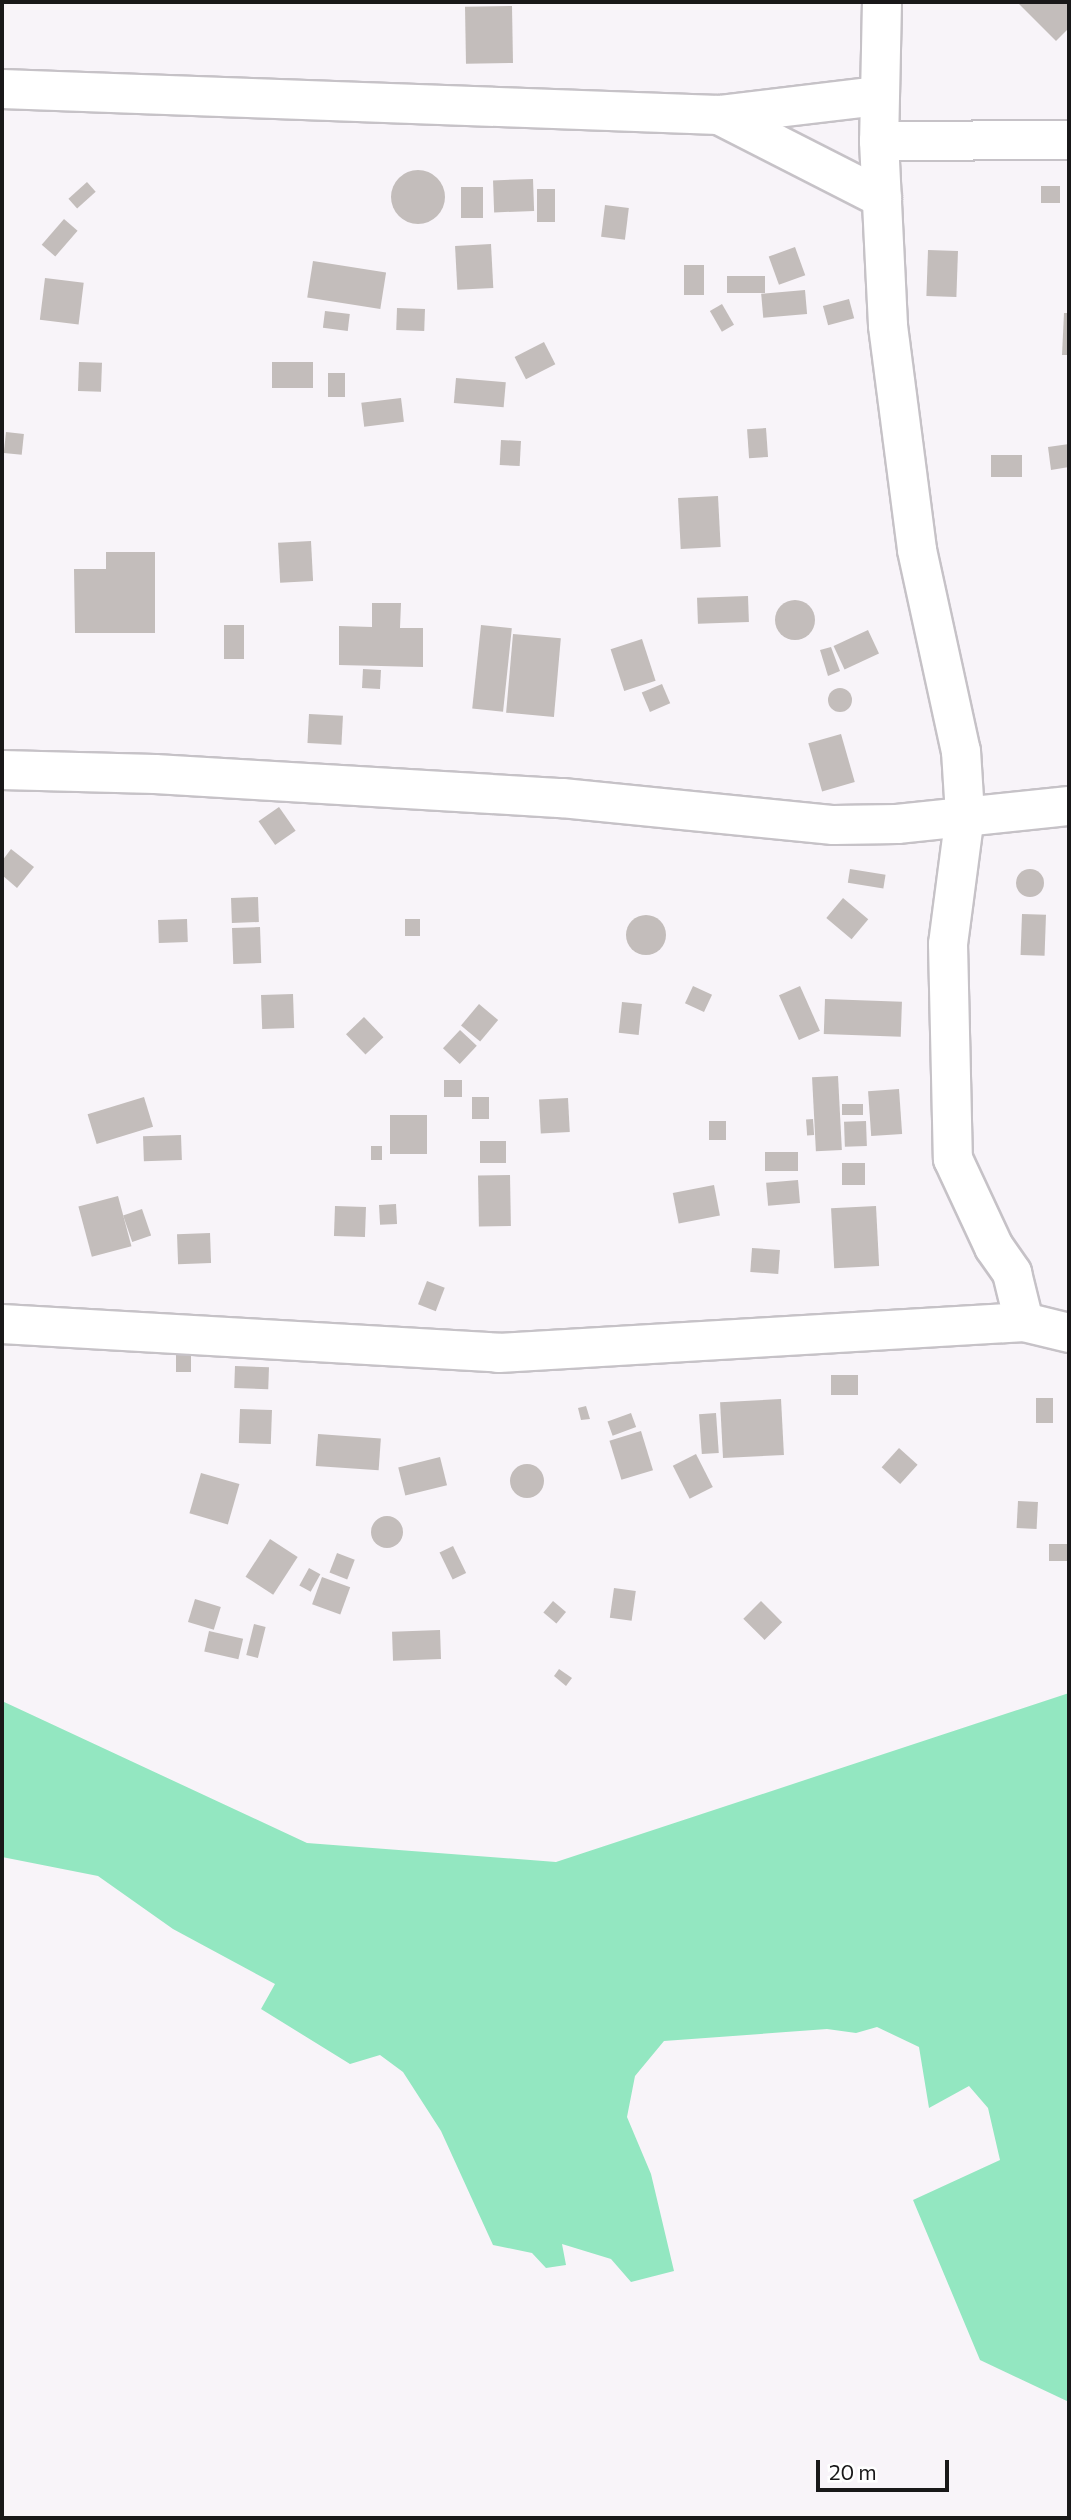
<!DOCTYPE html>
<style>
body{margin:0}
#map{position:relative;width:1071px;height:2520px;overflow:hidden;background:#f8f4f9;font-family:Commissioner,sans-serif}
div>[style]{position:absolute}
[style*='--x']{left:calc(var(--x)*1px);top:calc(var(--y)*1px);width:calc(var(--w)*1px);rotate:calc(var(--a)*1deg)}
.green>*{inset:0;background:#93e7c1}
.building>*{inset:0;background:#c3bdbb;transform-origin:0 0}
.round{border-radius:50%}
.roads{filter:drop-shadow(2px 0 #c6c2c7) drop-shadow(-2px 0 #c6c2c7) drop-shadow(0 2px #c6c2c7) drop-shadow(0 -2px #c6c2c7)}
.minor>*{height:38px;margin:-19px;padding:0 19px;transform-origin:19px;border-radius:19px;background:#fff}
span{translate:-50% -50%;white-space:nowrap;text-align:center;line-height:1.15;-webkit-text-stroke:5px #fff;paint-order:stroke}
.frame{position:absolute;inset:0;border:4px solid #191819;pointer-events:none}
.scale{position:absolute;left:816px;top:2460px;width:133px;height:32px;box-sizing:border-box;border:4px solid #191819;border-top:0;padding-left:9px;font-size:21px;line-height:24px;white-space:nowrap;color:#191819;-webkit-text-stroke:5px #fff;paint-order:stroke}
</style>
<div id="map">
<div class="green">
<div style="clip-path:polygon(1069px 1693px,1069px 2402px,980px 2360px,913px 2200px,1000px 2160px,988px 2108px,969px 2086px,929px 2108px,919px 2047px,877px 2027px,856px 2033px,827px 2029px,664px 2041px,635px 2076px,627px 2117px,651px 2174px,674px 2271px,631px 2282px,611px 2259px,562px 2244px,566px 2265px,546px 2268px,532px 2253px,493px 2245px,441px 2131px,403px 2072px,380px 2055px,350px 2064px,261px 2009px,275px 1984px,173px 1929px,98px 1876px,2px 1857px,2px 1701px,307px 1843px,556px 1862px)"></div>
</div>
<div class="building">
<div style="clip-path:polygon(1017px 2px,1069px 2px,1069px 28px,1056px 41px)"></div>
<div style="left:512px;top:6px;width:57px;height:47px;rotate:89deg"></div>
<div class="round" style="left:391px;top:170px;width:54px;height:54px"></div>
<div style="left:533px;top:179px;width:32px;height:40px;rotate:88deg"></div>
<div style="left:87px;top:182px;width:13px;height:25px;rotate:48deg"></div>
<div style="left:1041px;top:186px;width:19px;height:17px"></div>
<div style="left:461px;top:187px;width:22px;height:31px"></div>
<div style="left:537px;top:189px;width:18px;height:33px"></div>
<div style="left:605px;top:205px;width:24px;height:32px;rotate:7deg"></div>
<div style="left:64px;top:219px;width:18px;height:34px;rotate:41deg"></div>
<div style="left:491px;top:244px;width:44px;height:36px;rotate:87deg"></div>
<div style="left:795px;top:247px;width:30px;height:28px;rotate:70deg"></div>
<div style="left:928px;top:250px;width:30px;height:46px;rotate:2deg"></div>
<div style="left:313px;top:261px;width:74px;height:37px;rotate:9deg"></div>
<div style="left:704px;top:265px;width:30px;height:20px;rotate:90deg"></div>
<div style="left:727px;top:276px;width:38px;height:17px"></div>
<div style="left:45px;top:278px;width:39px;height:42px;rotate:7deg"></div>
<div style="left:805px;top:290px;width:24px;height:44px;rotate:85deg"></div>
<div style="left:849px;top:299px;width:20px;height:27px;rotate:75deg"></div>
<div style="left:722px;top:304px;width:24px;height:14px;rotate:60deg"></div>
<div style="left:397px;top:308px;width:28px;height:22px;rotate:2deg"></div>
<div style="left:325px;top:311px;width:25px;height:17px;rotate:7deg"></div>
<div style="clip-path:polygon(1064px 313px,1069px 313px,1069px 355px,1062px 355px)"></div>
<div style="left:544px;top:342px;width:25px;height:33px;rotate:63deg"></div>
<div style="left:79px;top:362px;width:23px;height:29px;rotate:2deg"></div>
<div style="left:272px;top:362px;width:41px;height:26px"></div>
<div style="left:328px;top:373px;width:17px;height:24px"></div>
<div style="left:456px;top:378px;width:50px;height:25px;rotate:5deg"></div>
<div style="left:401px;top:398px;width:24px;height:40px;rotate:83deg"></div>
<div style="left:766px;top:428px;width:29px;height:19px;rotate:86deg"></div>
<div style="left:6px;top:432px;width:18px;height:21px;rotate:6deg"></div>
<div style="left:501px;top:440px;width:20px;height:25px;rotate:3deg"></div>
<div style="clip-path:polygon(1069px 444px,1069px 467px,1051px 470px,1048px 447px)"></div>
<div style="left:1022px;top:455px;width:22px;height:31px;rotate:90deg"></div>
<div style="left:718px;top:496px;width:51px;height:40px;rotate:87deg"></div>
<div style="left:311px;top:541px;width:40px;height:33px;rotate:87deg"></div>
<div style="clip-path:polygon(106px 552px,155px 552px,155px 633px,75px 633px,74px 569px,106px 569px)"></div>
<div style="left:748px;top:596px;width:26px;height:51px;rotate:88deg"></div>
<div class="round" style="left:775px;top:600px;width:40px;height:40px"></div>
<div style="clip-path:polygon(372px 603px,401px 603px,400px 628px,423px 628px,423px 667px,339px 665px,339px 626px,372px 627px)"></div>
<div style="left:224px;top:625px;width:20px;height:34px"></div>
<div style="left:481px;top:625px;width:31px;height:84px;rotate:6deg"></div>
<div style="left:868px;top:630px;width:26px;height:38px;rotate:65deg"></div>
<div style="left:513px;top:634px;width:48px;height:79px;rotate:5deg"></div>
<div style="left:642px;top:639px;width:44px;height:33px;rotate:72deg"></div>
<div style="clip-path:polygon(831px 647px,840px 671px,828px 676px,820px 650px)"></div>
<div style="left:363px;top:669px;width:18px;height:19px;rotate:3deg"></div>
<div style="left:662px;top:684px;width:21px;height:22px;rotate:67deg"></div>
<div class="round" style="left:828px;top:688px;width:24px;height:24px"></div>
<div style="left:309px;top:714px;width:34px;height:29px;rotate:3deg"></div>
<div style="left:841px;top:734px;width:50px;height:34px;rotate:74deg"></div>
<div style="left:279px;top:807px;width:29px;height:25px;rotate:55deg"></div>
<div style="clip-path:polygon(11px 849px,34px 867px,17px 888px,2px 875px,2px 861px)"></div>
<div style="left:850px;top:869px;width:36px;height:14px;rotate:9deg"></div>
<div class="round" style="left:1016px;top:869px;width:28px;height:28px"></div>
<div style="left:258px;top:897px;width:25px;height:27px;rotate:88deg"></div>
<div style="left:843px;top:898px;width:33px;height:26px;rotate:40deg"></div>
<div style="left:1022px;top:914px;width:24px;height:41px;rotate:2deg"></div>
<div class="round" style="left:626px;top:915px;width:40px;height:40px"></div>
<div style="left:187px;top:919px;width:23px;height:29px;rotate:88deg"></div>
<div style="left:405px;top:919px;width:15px;height:17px"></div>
<div style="left:260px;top:927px;width:36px;height:28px;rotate:88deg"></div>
<div style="left:693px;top:986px;width:21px;height:19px;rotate:25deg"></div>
<div style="left:800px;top:986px;width:49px;height:23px;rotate:66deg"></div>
<div style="left:293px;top:994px;width:34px;height:32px;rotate:88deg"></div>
<div style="left:825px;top:999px;width:77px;height:35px;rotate:2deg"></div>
<div style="left:622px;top:1002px;width:20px;height:31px;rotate:6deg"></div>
<div style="left:479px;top:1004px;width:25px;height:28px;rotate:40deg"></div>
<div style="left:364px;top:1017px;width:28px;height:25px;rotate:46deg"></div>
<div style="left:460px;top:1030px;width:23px;height:25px;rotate:43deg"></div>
<div style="left:838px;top:1076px;width:74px;height:26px;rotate:87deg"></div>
<div style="left:462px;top:1080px;width:17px;height:18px;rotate:90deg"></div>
<div style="left:899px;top:1089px;width:45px;height:31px;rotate:86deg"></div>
<div style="left:144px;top:1097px;width:31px;height:59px;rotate:73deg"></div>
<div style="left:472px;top:1097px;width:17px;height:22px"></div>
<div style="left:568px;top:1098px;width:34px;height:29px;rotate:87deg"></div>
<div style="left:842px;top:1104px;width:21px;height:11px"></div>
<div style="left:390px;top:1115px;width:37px;height:39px"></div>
<div style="left:813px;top:1119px;width:16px;height:7px;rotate:86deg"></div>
<div style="left:709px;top:1121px;width:17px;height:19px"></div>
<div style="left:866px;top:1121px;width:25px;height:22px;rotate:88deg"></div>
<div style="left:181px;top:1135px;width:25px;height:38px;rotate:88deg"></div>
<div style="left:506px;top:1141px;width:22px;height:26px;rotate:90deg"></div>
<div style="left:371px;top:1146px;width:11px;height:14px"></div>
<div style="left:765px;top:1152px;width:33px;height:19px"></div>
<div style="left:842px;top:1163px;width:23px;height:22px"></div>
<div style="left:510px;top:1175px;width:51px;height:32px;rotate:89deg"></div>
<div style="left:798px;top:1180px;width:23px;height:32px;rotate:85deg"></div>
<div style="left:714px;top:1185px;width:31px;height:42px;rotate:79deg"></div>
<div style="left:118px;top:1196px;width:52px;height:41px;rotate:75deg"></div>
<div style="left:396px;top:1204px;width:20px;height:17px;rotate:87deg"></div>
<div style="left:335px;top:1206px;width:31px;height:30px;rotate:2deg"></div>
<div style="left:876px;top:1206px;width:60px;height:45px;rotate:87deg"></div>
<div style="left:142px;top:1209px;width:28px;height:20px;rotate:71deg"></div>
<div style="left:210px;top:1233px;width:30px;height:33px;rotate:88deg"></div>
<div style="left:752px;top:1248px;width:28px;height:24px;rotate:4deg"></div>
<div style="left:427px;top:1281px;width:19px;height:25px;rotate:21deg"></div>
<div style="left:176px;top:1352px;width:15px;height:20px"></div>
<div style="left:235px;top:1366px;width:34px;height:22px;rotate:2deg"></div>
<div style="left:858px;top:1375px;width:20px;height:27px;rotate:90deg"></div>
<div style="left:1036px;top:1398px;width:17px;height:25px"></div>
<div style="left:781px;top:1399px;width:56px;height:61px;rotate:87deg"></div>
<div style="clip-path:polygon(586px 1406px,590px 1419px,581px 1420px,578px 1408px)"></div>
<div style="left:240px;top:1409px;width:32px;height:34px;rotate:2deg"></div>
<div style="left:631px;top:1413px;width:15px;height:25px;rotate:70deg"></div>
<div style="left:716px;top:1413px;width:40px;height:17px;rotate:86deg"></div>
<div style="left:641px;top:1431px;width:41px;height:33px;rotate:73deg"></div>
<div style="left:318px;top:1434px;width:63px;height:32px;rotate:4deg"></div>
<div style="left:899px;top:1448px;width:25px;height:26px;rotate:42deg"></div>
<div style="left:696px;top:1454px;width:37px;height:26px;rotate:63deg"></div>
<div style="left:440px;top:1457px;width:29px;height:43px;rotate:76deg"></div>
<div class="round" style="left:510px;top:1464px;width:34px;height:34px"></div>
<div style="left:201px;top:1473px;width:40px;height:42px;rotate:16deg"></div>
<div style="left:1018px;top:1501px;width:20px;height:27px;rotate:3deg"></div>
<div class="round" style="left:371px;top:1516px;width:32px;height:32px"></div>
<div style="left:270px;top:1539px;width:33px;height:45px;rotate:33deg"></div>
<div style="left:1049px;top:1544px;width:20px;height:17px"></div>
<div style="left:453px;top:1546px;width:30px;height:15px;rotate:64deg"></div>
<div style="left:337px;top:1553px;width:19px;height:21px;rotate:21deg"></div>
<div style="left:309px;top:1568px;width:13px;height:20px;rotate:29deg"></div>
<div style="left:322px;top:1577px;width:30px;height:29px;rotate:20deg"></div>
<div style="left:614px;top:1588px;width:22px;height:30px;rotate:8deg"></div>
<div style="left:195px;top:1599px;width:27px;height:24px;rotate:17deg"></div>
<div style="left:553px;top:1601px;width:17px;height:15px;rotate:40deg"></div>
<div style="left:761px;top:1601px;width:30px;height:25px;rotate:45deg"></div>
<div style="left:254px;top:1624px;width:12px;height:32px;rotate:14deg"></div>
<div style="left:440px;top:1630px;width:29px;height:48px;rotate:88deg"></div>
<div style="left:209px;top:1631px;width:35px;height:21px;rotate:13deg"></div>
<div style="clip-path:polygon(559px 1669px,572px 1678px,566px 1686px,554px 1676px)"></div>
</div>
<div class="roads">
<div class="minor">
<div style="--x:882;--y:2;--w:139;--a:91.2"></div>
<div style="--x:879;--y:141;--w:185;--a:87.2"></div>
<div style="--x:888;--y:326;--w:226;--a:82.6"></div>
<div style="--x:917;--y:550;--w:206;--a:77.7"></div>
<div style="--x:961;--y:751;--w:64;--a:86.4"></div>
<div style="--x:965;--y:815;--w:130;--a:97.5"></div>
<div style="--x:948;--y:944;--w:215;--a:88.7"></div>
<div style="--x:953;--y:1159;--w:97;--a:65"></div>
<div style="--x:994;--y:1247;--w:32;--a:55"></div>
<div style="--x:1012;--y:1273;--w:50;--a:76.2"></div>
<div style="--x:2;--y:89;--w:717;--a:2.08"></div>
<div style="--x:719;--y:115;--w:161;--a:-6.8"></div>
<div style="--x:719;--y:115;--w:183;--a:27"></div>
<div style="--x:879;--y:141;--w:190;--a:-0.3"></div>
<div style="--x:2;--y:770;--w:153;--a:1.5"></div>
<div style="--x:155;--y:774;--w:408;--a:3.4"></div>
<div style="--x:562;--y:798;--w:273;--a:5.7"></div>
<div style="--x:834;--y:825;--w:63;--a:-0.9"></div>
<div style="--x:897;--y:824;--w:173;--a:-6"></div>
<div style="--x:2;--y:1324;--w:498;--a:3.3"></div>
<div style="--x:499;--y:1353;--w:526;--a:-3.38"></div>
<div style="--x:1024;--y:1322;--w:46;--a:13.7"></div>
</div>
</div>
<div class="frame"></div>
<div class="scale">20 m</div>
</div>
